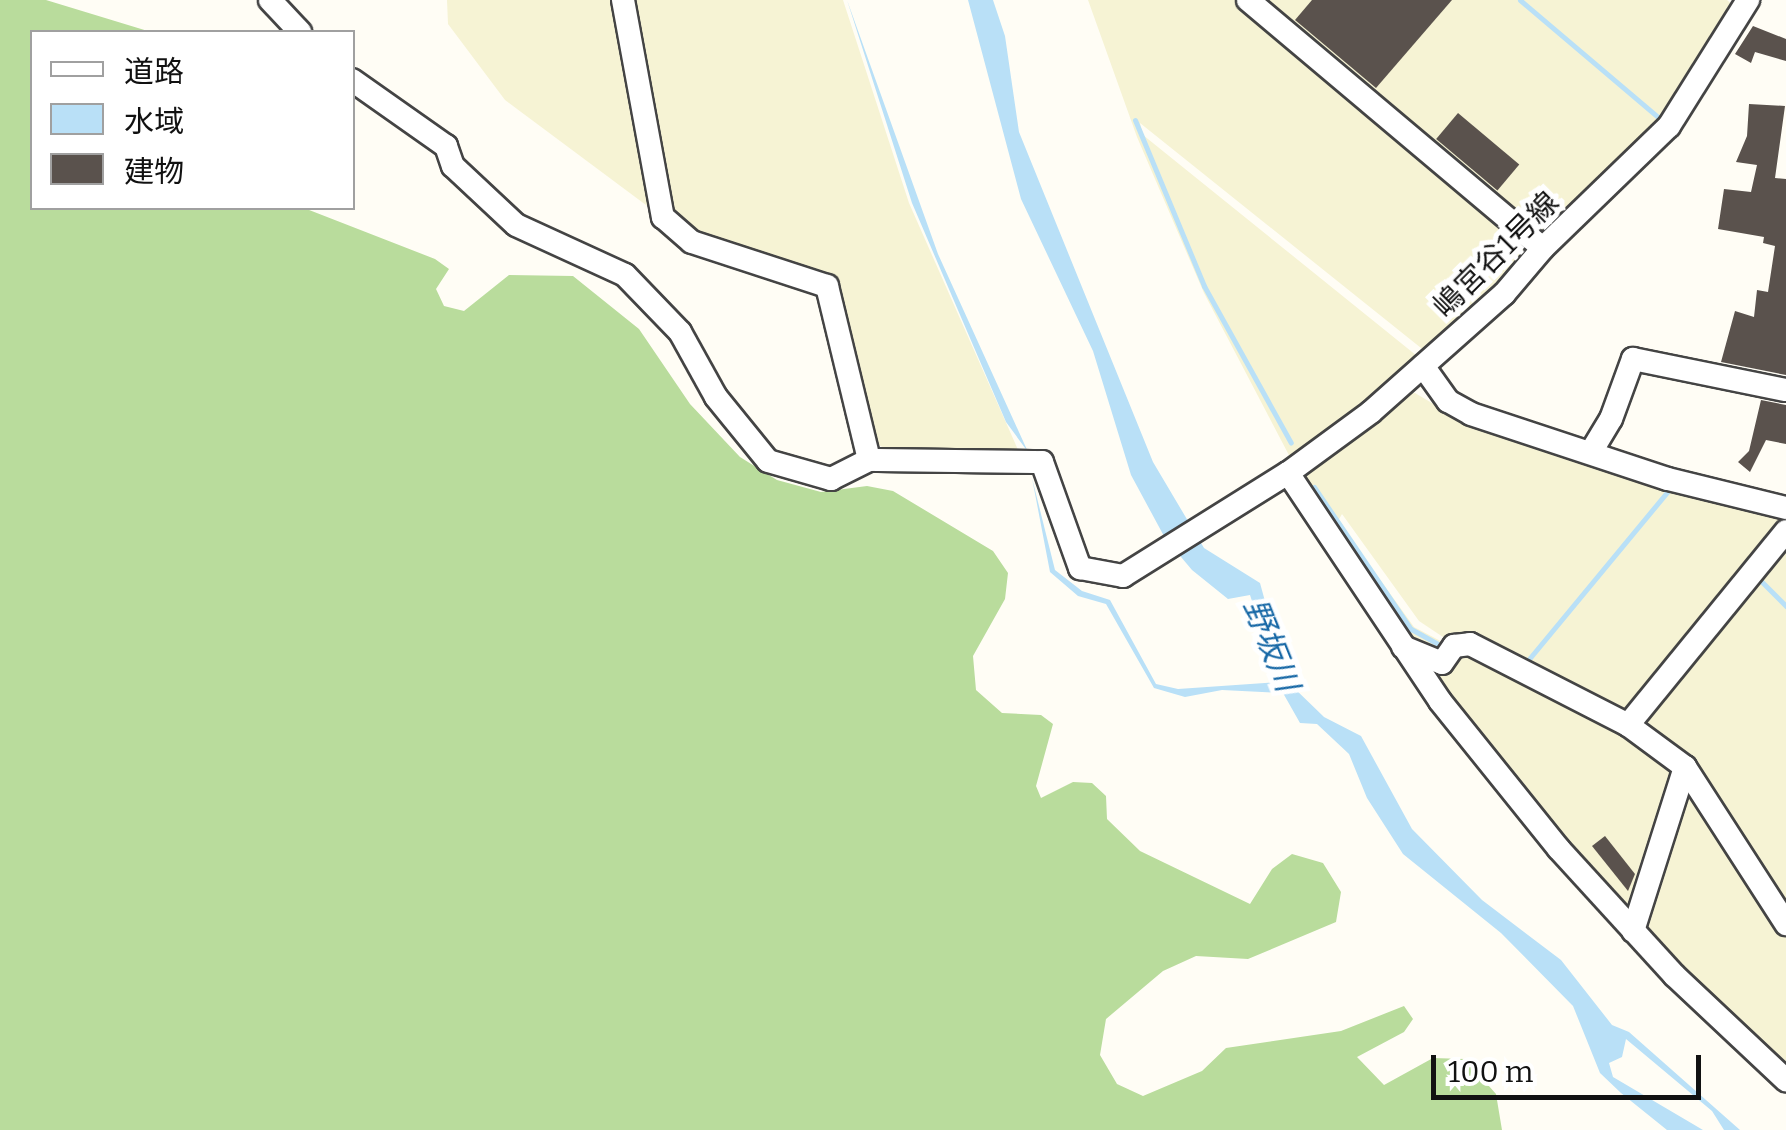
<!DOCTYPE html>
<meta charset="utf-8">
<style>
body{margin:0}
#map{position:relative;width:1786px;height:1130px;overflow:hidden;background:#fffdf5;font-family:Bitter,"Noto Sans JP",serif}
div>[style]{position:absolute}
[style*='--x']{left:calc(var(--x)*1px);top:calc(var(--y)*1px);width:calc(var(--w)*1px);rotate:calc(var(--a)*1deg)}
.farmland>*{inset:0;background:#f6f3d4}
.forest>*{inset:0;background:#b9dc9c}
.water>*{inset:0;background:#b9e0f7}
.stream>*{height:5px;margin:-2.5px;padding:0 2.5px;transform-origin:2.5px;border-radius:2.5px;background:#b9e0f7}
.building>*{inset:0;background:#5a524d;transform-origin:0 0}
.roads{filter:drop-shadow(2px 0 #444) drop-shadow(-2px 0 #444) drop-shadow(0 2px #444) drop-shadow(0 -2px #444)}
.minor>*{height:22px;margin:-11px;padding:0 11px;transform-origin:11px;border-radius:11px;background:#fff}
span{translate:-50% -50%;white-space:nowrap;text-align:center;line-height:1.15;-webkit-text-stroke:10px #fff;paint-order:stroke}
.street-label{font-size:30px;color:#111}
.water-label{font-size:32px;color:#1768a6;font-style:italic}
.legend{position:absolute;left:30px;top:30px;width:325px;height:180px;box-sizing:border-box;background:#fff;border:2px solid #a0a0a0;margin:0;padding:12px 18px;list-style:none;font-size:30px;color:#111}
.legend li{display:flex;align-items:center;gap:20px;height:50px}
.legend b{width:50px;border:2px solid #a0a0a0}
.scale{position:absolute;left:1431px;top:1055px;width:270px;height:45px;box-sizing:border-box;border:5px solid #111;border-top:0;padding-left:12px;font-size:30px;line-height:35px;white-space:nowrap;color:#111;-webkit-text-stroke:8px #fff;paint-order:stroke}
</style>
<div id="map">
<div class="farmland">
<div style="clip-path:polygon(447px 0,617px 0,654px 211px,505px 100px,448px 24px)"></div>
<div style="clip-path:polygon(631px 0,843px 0,909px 203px,1019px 452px,893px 452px,874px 443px,837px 293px,695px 233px,667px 208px)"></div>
<div style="clip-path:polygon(1088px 0,1240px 0,1530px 252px,1469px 308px,1431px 356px,1140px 123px,1143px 135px,1422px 360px,1291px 459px,1204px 293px,1137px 137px)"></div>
<div style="clip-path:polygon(1253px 0,1727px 0,1734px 6px,1678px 102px,1544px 236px)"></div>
<div style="clip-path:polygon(1415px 393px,1442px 409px,1786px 518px,1786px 525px,1629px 715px,1443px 637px,1419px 621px,1342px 514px,1338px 521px,1414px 627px,1450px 646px,1440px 658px,1410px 643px,1301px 480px,1304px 470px,1401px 394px)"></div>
<div style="clip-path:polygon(1786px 538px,1786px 915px,1640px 727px)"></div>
<div style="clip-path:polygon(1463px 644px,1681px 769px,1634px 925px,1415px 654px)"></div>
<div style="clip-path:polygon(1685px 774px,1786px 929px,1786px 1072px,1640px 928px)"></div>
</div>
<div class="forest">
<div style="clip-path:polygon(0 0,46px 0,151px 32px,32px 32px,32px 208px,304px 208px,435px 259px,449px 269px,436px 289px,444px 306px,464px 311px,509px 275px,573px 276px,639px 329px,690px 404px,740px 457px,777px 480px,821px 492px,867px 486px,893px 491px,993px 551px,1008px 573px,1005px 599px,973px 656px,976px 690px,1002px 713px,1041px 715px,1053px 724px,1036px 786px,1041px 798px,1073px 782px,1092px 783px,1106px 796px,1107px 819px,1140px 851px,1250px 904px,1272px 869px,1292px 854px,1323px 863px,1341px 892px,1336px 922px,1248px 959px,1196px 956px,1163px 971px,1106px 1019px,1100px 1055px,1117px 1084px,1143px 1096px,1202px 1071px,1226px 1048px,1341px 1031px,1404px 1006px,1413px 1019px,1404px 1032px,1357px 1057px,1384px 1085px,1433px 1058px,1465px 1059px,1496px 1094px,1502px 1130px,0 1130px)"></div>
</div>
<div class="water">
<div style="clip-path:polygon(847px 0,938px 254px,1028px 452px,1006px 422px,912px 203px)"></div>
<div style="clip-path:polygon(968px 0,993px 0,1005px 36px,1019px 132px,1153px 462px,1204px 548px,1260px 583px,1274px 634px,1290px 659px,1291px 685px,1324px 717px,1361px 736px,1412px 829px,1482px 900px,1561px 960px,1612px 1025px,1629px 1032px,1740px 1130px,1724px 1130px,1712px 1111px,1626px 1039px,1622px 1057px,1609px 1063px,1613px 1077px,1703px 1130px,1667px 1130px,1621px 1093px,1600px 1073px,1573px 1006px,1501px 933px,1403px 854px,1367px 798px,1349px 754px,1317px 724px,1300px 723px,1283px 693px,1222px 690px,1185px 697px,1154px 688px,1106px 604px,1078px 596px,1050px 572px,1032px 478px,1055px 570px,1082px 591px,1110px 600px,1156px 684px,1178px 689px,1279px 682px,1250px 595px,1228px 599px,1192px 570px,1165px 538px,1131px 475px,1093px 351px,1021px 199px)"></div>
</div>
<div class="stream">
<div style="--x:1520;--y:0;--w:181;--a:40.3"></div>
<div style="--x:1135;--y:120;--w:180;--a:67.4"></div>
<div style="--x:1204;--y:286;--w:179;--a:61"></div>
<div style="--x:1314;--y:487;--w:172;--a:55.7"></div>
<div style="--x:1411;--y:629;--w:39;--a:29"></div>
<div style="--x:1760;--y:580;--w:37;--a:45"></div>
<div style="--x:1524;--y:665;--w:227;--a:-50.4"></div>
</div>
<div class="building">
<div style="clip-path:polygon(1312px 0,1452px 0,1376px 88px,1295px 20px)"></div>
<div style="clip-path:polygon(1753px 26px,1786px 39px,1786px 61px,1755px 52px,1751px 63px,1735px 54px)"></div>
<div style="clip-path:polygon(1749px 104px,1785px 106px,1775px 178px,1786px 179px,1786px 375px,1721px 362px,1735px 311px,1754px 317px,1757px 290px,1768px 292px,1775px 246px,1763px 243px,1764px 237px,1718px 229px,1724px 189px,1751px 192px,1757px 165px,1736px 162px,1747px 136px)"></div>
<div style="left:1458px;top:113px;width:80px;height:34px;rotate:40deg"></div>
<div style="clip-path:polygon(1761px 400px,1786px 405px,1786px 444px,1766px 440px,1750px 472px,1738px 462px,1749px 451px)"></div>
<div style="clip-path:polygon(1605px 836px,1635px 874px,1628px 891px,1592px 846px)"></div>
</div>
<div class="roads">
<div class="minor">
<div style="--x:270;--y:0;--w:44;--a:46.8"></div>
<div style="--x:623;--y:0;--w:221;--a:79.6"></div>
<div style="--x:663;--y:217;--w:38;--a:41"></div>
<div style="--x:692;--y:242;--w:142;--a:18.1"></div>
<div style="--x:827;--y:286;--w:179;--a:76.4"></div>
<div style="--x:1248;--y:0;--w:385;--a:40.1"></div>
<div style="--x:352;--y:80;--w:115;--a:35.1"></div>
<div style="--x:446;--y:146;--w:21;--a:71"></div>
<div style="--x:453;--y:166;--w:86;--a:43.1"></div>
<div style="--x:516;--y:225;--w:120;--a:24.6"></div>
<div style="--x:625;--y:275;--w:79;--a:46"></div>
<div style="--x:680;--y:332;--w:74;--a:61"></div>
<div style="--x:716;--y:397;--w:82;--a:50.9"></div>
<div style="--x:768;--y:461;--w:66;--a:15.9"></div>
<div style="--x:831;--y:479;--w:42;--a:-26.6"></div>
<div style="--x:869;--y:460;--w:173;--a:0.7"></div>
<div style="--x:1042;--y:462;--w:113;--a:70.3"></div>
<div style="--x:1080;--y:568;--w:44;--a:10.5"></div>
<div style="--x:1123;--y:576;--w:195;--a:-32"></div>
<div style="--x:1288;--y:473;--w:103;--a:-36.3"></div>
<div style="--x:1371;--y:412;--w:178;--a:-41.6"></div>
<div style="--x:1504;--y:294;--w:60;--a:-49.7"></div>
<div style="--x:1543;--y:248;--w:175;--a:-44.1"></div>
<div style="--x:1669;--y:126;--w:149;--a:-57.9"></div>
<div style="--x:1423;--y:366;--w:43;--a:54.5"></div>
<div style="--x:1448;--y:401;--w:26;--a:29"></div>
<div style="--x:1471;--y:414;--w:207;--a:18.3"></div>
<div style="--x:1668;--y:479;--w:122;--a:13.8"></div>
<div style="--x:1591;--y:452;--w:39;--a:-59"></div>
<div style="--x:1611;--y:419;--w:64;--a:-69.9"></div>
<div style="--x:1633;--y:359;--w:156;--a:11.5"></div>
<div style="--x:1288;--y:473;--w:274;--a:56.3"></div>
<div style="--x:1440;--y:701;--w:190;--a:51.2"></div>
<div style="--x:1559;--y:849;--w:171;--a:47.6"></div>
<div style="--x:1674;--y:975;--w:154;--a:43.2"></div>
<div style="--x:1403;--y:647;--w:42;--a:22.3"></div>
<div style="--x:1442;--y:663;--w:21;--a:-55"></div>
<div style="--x:1454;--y:646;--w:16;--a:-7"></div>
<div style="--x:1470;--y:644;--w:178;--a:27.1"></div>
<div style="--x:1628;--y:725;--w:71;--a:36.4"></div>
<div style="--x:1685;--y:767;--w:187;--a:57.2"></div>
<div style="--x:1628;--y:725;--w:250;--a:-50.8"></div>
<div style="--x:1633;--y:931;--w:172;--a:-72.4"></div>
</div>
</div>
<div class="street-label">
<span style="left:1496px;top:255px;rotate:-45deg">嶋宮谷1号線</span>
</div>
<div class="water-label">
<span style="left:1271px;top:645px;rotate:68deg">野坂川</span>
</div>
<ul class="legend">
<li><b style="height:12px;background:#fff"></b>道路</li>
<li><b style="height:28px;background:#b9e0f7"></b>水域</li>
<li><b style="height:28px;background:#5a524d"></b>建物</li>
</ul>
<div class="scale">100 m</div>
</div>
